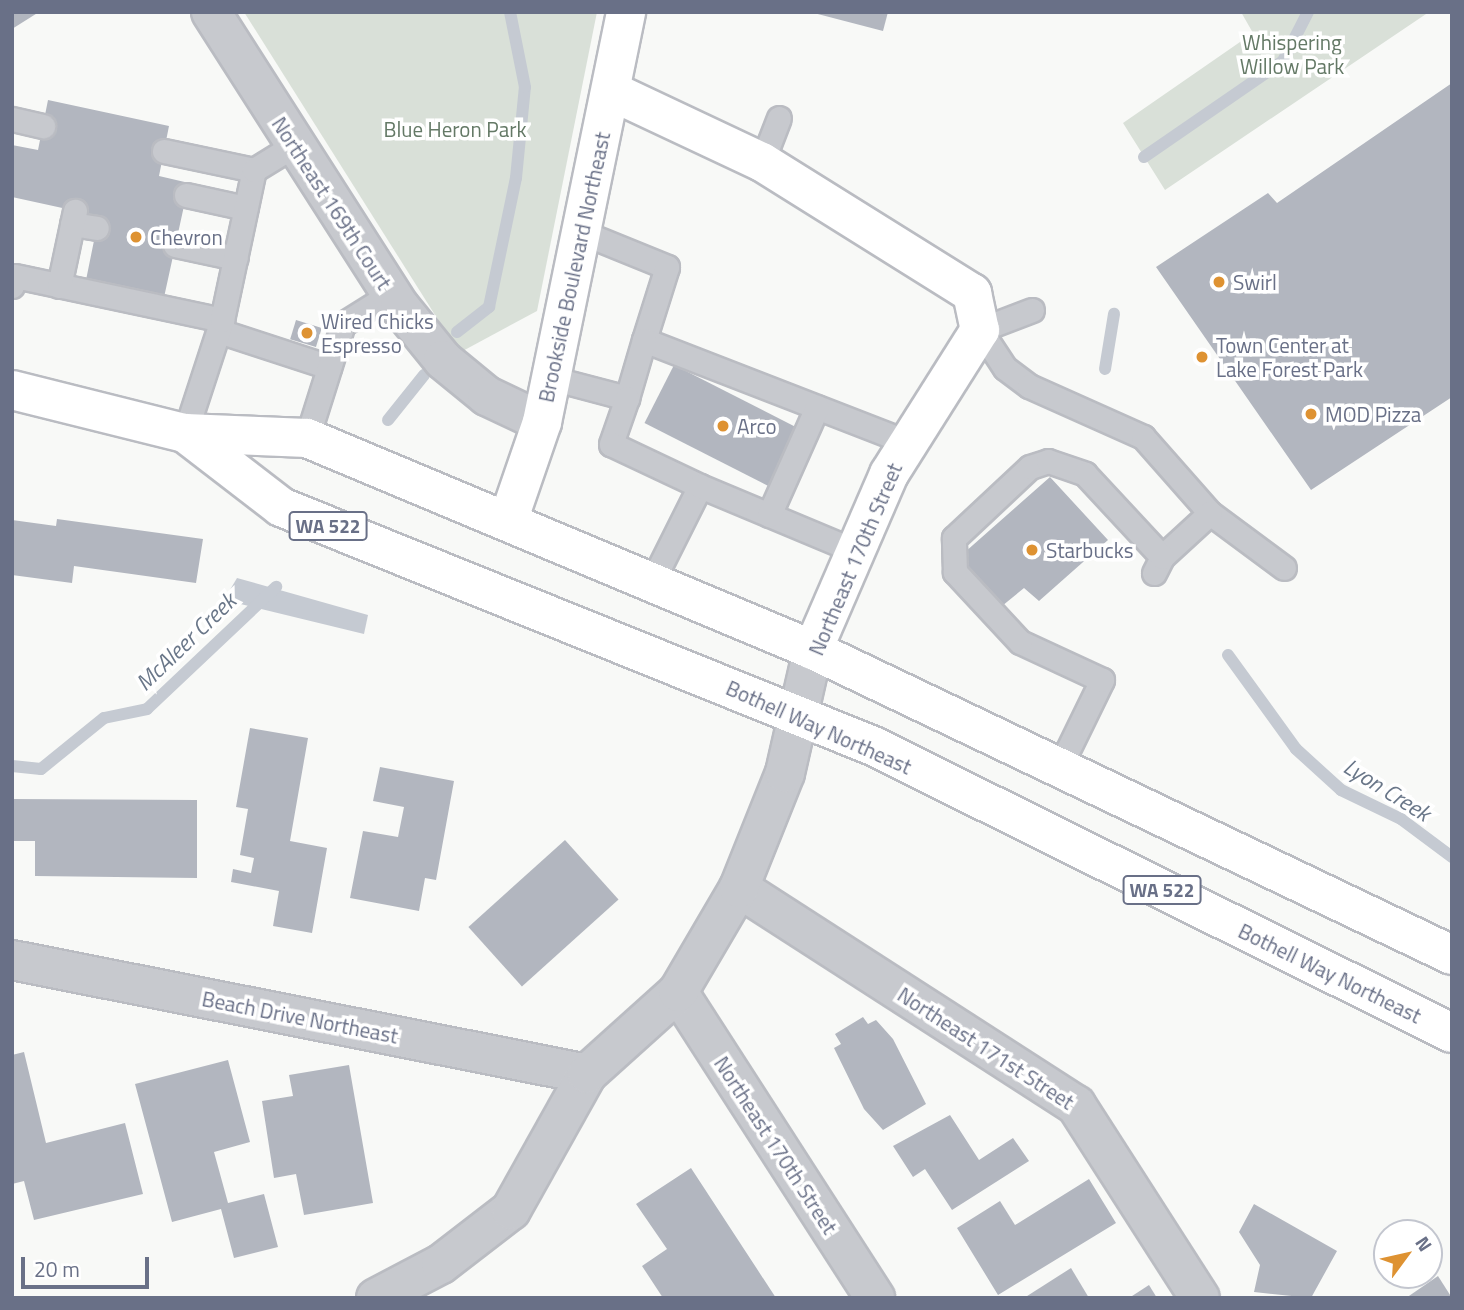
<!DOCTYPE html>
<style>
body{margin:0}
#map{position:relative;width:1464px;height:1310px;overflow:hidden;background:#f8f9f7;font-family:"Titillium Web",sans-serif}
div>[style]{position:absolute}
[style*='--x']{left:calc(var(--x)*1px);top:calc(var(--y)*1px);width:calc(var(--w)*1px);rotate:calc(var(--a)*1deg)}
.green>*{inset:0;background:#d9e0d8}
.water>*{inset:0;background:#c5cad2}
.stream>*{height:12px;margin:-6px;padding:0 6px;transform-origin:6px;border-radius:6px;background:#c5cad2}
.building>*{inset:0;background:#b2b6bf;transform-origin:0 0}
.roads{filter:drop-shadow(2px 0 #babcc2) drop-shadow(-2px 0 #babcc2) drop-shadow(0 2px #babcc2) drop-shadow(0 -2px #babcc2)}
.lane>*{height:23px;margin:-11.5px;padding:0 11.5px;transform-origin:11.5px;border-radius:11.5px;background:#c7c9ce}
.street>*{height:38px;margin:-19px;padding:0 19px;transform-origin:19px;border-radius:19px;background:#c7c9ce}
.secondary>*{height:38px;margin:-19px;padding:0 19px;transform-origin:19px;border-radius:19px;background:#fff}
.primary>*{height:38px;margin:-19px;padding:0 19px;transform-origin:19px;border-radius:19px;background:#fff}
.dots>*{width:19px;height:19px;translate:-50% -50%;box-sizing:border-box;border:4px solid #fff;border-radius:50%}
span{translate:-50% -50%;white-space:nowrap;text-align:center;line-height:1.15;-webkit-text-stroke:7px #fff;paint-order:stroke}
.shield-label span{padding:2px 5px;background:#fff;border:2px solid;border-radius:5px;-webkit-text-stroke-width:0}
.shield-label{font-size:19px;color:#697087;font-weight:700}
.park-label{font-size:21px;color:#647966}
.street-label{font-size:21px;color:#697087}
.poi-label{font-size:21px;color:#697087}
.left{translate:0 -50%;text-align:left}
.water-label{font-size:23px;color:#6a7789;font-style:italic}
.frame{position:absolute;inset:0;border:14px solid #697087;pointer-events:none}
.north{position:absolute;left:1373px;top:1219px;width:70px;height:70px;box-sizing:border-box;background:#fff;border:2px solid #c3c6cf;border-radius:50%;rotate:57deg;font-size:19px;font-weight:700;line-height:28px;text-align:center;color:#697087}
.north::after{content:'';display:block;margin:auto;width:24px;height:32px;background:#de9232;clip-path:polygon(50% 0,100% 100%,50% 72%,0 100%)}
.scale{position:absolute;left:21px;top:1257px;width:128px;height:32px;box-sizing:border-box;border:4px solid #697087;border-top:0;padding-left:9px;font-size:21px;line-height:24px;white-space:nowrap;color:#697087;-webkit-text-stroke:5px #fff;paint-order:stroke}
</style>
<div id="map">
<div class="green">
<div style="clip-path:polygon(244px 12px,597px 12px,537px 311px,459px 353px)"></div>
<div style="clip-path:polygon(1241px 12px,1429px 12px,1165px 190px,1123px 123px,1253px 33px)"></div>
</div>
<div class="water">
<div style="clip-path:polygon(237px 578px,368px 615px,364px 634px,224px 600px)"></div>
</div>
<div class="stream">
<div style="--x:1144;--y:157;--w:169;--a:-34.6"></div>
<div style="--x:1283;--y:61;--w:55;--a:-63"></div>
<div style="--x:457;--y:332;--w:41;--a:-38"></div>
<div style="--x:489;--y:307;--w:132;--a:-78.2"></div>
<div style="--x:516;--y:178;--w:91;--a:-84.4"></div>
<div style="--x:525;--y:87;--w:76;--a:-101.3"></div>
<div style="--x:1105;--y:369;--w:56;--a:-80.7"></div>
<div style="--x:388;--y:420;--w:58;--a:-51.3"></div>
<div style="--x:1228;--y:655;--w:116;--a:54.1"></div>
<div style="--x:1296;--y:749;--w:61;--a:42.3"></div>
<div style="--x:1341;--y:790;--w:67;--a:25.8"></div>
<div style="--x:1401;--y:819;--w:64;--a:36.7"></div>
<div style="--x:12;--y:766;--w:29;--a:6"></div>
<div style="--x:41;--y:769;--w:81;--a:-39"></div>
<div style="--x:104;--y:718;--w:44;--a:-11.8"></div>
<div style="--x:147;--y:709;--w:178;--a:-43.4"></div>
</div>
<div class="building">
<div style="clip-path:polygon(12px 12px,39px 12px,12px 29px)"></div>
<div style="clip-path:polygon(810px 12px,888px 12px,883px 31px)"></div>
<div style="clip-path:polygon(1452px 83px,1452px 397px,1311px 490px,1156px 267px,1268px 193px,1277px 203px)"></div>
<div style="clip-path:polygon(48px 100px,169px 126px,159px 176px,189px 183px,163px 302px,85px 285px,99px 216px,12px 197px,12px 145px,38px 150px)"></div>
<div style="left:296px;top:320px;width:27px;height:20px;rotate:17deg"></div>
<div style="left:674px;top:365px;width:141px;height:65px;rotate:27deg"></div>
<div style="clip-path:polygon(1050px 477px,1108px 540px,1039px 601px,1024px 588px,1002px 606px,956px 560px)"></div>
<div style="clip-path:polygon(57px 519px,203px 539px,196px 583px,74px 566px,72px 583px,12px 575px,12px 520px,56px 526px)"></div>
<div style="clip-path:polygon(250px 728px,308px 738px,290px 841px,327px 848px,312px 933px,273px 926px,279px 891px,231px 882px,233px 869px,251px 873px,254px 858px,240px 855px,248px 809px,236px 807px)"></div>
<div style="clip-path:polygon(380px 767px,454px 781px,436px 880px,425px 878px,419px 911px,350px 898px,363px 831px,398px 837px,404px 807px,373px 801px)"></div>
<div style="clip-path:polygon(12px 799px,197px 800px,197px 878px,35px 876px,35px 841px,12px 841px)"></div>
<div style="left:565px;top:840px;width:80px;height:130px;rotate:48deg"></div>
<div style="clip-path:polygon(863px 1017px,868px 1024px,876px 1020px,893px 1039px,926px 1104px,883px 1130px,864px 1109px,834px 1048px,841px 1044px,835px 1034px)"></div>
<div style="clip-path:polygon(24px 1052px,46px 1143px,125px 1123px,143px 1194px,34px 1220px,24px 1181px,12px 1184px,12px 1055px)"></div>
<div style="clip-path:polygon(228px 1060px,250px 1142px,214px 1152px,228px 1203px,264px 1194px,278px 1247px,234px 1258px,221px 1209px,172px 1222px,135px 1084px)"></div>
<div style="clip-path:polygon(349px 1065px,373px 1203px,304px 1215px,296px 1174px,274px 1178px,262px 1101px,293px 1096px,289px 1075px)"></div>
<div style="clip-path:polygon(950px 1115px,979px 1160px,1013px 1138px,1029px 1161px,952px 1210px,925px 1169px,913px 1177px,893px 1146px)"></div>
<div style="clip-path:polygon(691px 1168px,776px 1298px,663px 1298px,642px 1266px,667px 1249px,636px 1204px)"></div>
<div style="clip-path:polygon(1089px 1179px,1116px 1223px,998px 1295px,957px 1228px,1000px 1201px,1015px 1225px)"></div>
<div style="clip-path:polygon(1254px 1204px,1337px 1251px,1311px 1298px,1254px 1292px,1260px 1265px,1239px 1232px)"></div>
<div style="clip-path:polygon(1071px 1268px,1089px 1298px,1024px 1298px)"></div>
<div style="clip-path:polygon(1438px 1276px,1452px 1298px,1406px 1298px)"></div>
<div style="clip-path:polygon(1149px 1285px,1157px 1298px,1129px 1298px)"></div>
</div>
<div class="roads">
<div class="lane">
<div style="--x:12;--y:119;--w:32;--a:13"></div>
<div style="--x:164;--y:151;--w:92;--a:11.9"></div>
<div style="--x:762;--y:162;--w:47;--a:-68.9"></div>
<div style="--x:186;--y:195;--w:61;--a:12.2"></div>
<div style="--x:72;--y:224;--w:25;--a:9"></div>
<div style="--x:581;--y:232;--w:93;--a:22.1"></div>
<div style="--x:667;--y:267;--w:77;--a:107.5"></div>
<div style="--x:644;--y:340;--w:282;--a:21.2"></div>
<div style="--x:175;--y:245;--w:62;--a:12"></div>
<div style="--x:12;--y:286;--w:10;--a:-73"></div>
<div style="--x:15;--y:276;--w:212;--a:12"></div>
<div style="--x:59;--y:286;--w:77;--a:-78"></div>
<div style="--x:1032;--y:310;--w:56;--a:159"></div>
<div style="--x:980;--y:330;--w:45;--a:56.7"></div>
<div style="--x:1005;--y:368;--w:30;--a:37"></div>
<div style="--x:1029;--y:386;--w:125;--a:24.1"></div>
<div style="--x:1143;--y:437;--w:101;--a:48.6"></div>
<div style="--x:1210;--y:513;--w:92;--a:36.6"></div>
<div style="--x:219;--y:331;--w:116;--a:18.1"></div>
<div style="--x:551;--y:378;--w:79;--a:14.7"></div>
<div style="--x:627;--y:398;--w:60;--a:-73.7"></div>
<div style="--x:627;--y:398;--w:49;--a:109.2"></div>
<div style="--x:611;--y:444;--w:98;--a:25.3"></div>
<div style="--x:700;--y:486;--w:105;--a:116.6"></div>
<div style="--x:185;--y:433;--w:119;--a:-71.9"></div>
<div style="--x:222;--y:320;--w:153;--a:-78"></div>
<div style="--x:254;--y:170;--w:46;--a:-31.6"></div>
<div style="--x:307;--y:438;--w:120;--a:-72.5"></div>
<div style="--x:343;--y:324;--w:57;--a:-32"></div>
<div style="--x:700;--y:486;--w:171;--a:22.7"></div>
<div style="--x:769;--y:515;--w:118;--a:-66"></div>
<div style="--x:1154;--y:573;--w:18;--a:-63"></div>
<div style="--x:1162;--y:557;--w:65;--a:-42.5"></div>
<div style="--x:1060;--y:766;--w:96;--a:-64"></div>
<div style="--x:1102;--y:680;--w:90;--a:-155.1"></div>
<div style="--x:1020;--y:642;--w:96;--a:-132.9"></div>
<div style="--x:955;--y:572;--w:34;--a:-92"></div>
<div style="--x:954;--y:538;--w:104;--a:-43.1"></div>
<div style="--x:1030;--y:467;--w:19;--a:-18"></div>
<div style="--x:1048;--y:461;--w:39;--a:19"></div>
<div style="--x:1085;--y:474;--w:113;--a:47.1"></div>
</div>
<div class="street">
<div style="--x:211;--y:12;--w:350;--a:57.4"></div>
<div style="--x:400;--y:307;--w:68;--a:50.9"></div>
<div style="--x:443;--y:360;--w:57;--a:39.3"></div>
<div style="--x:487;--y:396;--w:61;--a:25.3"></div>
<div style="--x:739;--y:888;--w:401;--a:32.8"></div>
<div style="--x:1076;--y:1105;--w:229;--a:57.3"></div>
<div style="--x:12;--y:960;--w:586;--a:11.21"></div>
<div style="--x:678;--y:992;--w:364;--a:57.2"></div>
<div style="--x:376;--y:1298;--w:73;--a:-27.6"></div>
<div style="--x:441;--y:1264;--w:88;--a:-37.6"></div>
<div style="--x:511;--y:1210;--w:156;--a:-60.8"></div>
<div style="--x:587;--y:1074;--w:122;--a:-42"></div>
<div style="--x:678;--y:992;--w:121;--a:-59.6"></div>
<div style="--x:739;--y:888;--w:124;--a:-68.2"></div>
<div style="--x:785;--y:773;--w:126;--a:-77.2"></div>
</div>
<div class="secondary">
<div style="--x:611;--y:91;--w:167;--a:25.2"></div>
<div style="--x:762;--y:162;--w:248;--a:32"></div>
<div style="--x:972;--y:293;--w:38;--a:78"></div>
<div style="--x:980;--y:330;--w:170;--a:122.3"></div>
<div style="--x:889;--y:474;--w:192;--a:113.4"></div>
<div style="--x:509;--y:518;--w:102;--a:-71"></div>
<div style="--x:542;--y:422;--w:419;--a:-78.4"></div>
</div>
<div class="primary">
<div style="--x:12;--y:390;--w:178;--a:14"></div>
<div style="--x:185;--y:433;--w:122;--a:2.3"></div>
<div style="--x:307;--y:438;--w:549;--a:22.73"></div>
<div style="--x:813;--y:650;--w:708;--a:25.52"></div>
<div style="--x:185;--y:433;--w:121;--a:37.6"></div>
<div style="--x:281;--y:507;--w:638;--a:21.98"></div>
<div style="--x:873;--y:746;--w:646;--a:26.37"></div>
</div>
</div>
<div class="dots">
<div style="left:136px;top:237px;background:#de9232"></div>
<div style="left:1219px;top:282px;background:#de9232"></div>
<div style="left:307px;top:333px;background:#de9232"></div>
<div style="left:1202px;top:357px;background:#de9232"></div>
<div style="left:1311px;top:414px;background:#de9232"></div>
<div style="left:723px;top:426px;background:#de9232"></div>
<div style="left:1032px;top:550px;background:#de9232"></div>
</div>
<div class="shield-label">
<span style="left:328px;top:526px">WA 522</span>
<span style="left:1162px;top:890px">WA 522</span>
</div>
<div class="park-label">
<span style="left:1292px;top:54px">Whispering<br>Willow Park</span>
<span style="left:455px;top:129px">Blue Heron Park</span>
</div>
<div class="street-label">
<span style="left:332px;top:203px;rotate:57deg">Northeast 169th Court</span>
<span style="left:574px;top:267px;rotate:-78deg">Brookside Boulevard Northeast</span>
<span style="left:855px;top:559px;rotate:-67deg">Northeast 170th Street</span>
<span style="left:819px;top:727px;rotate:24deg">Bothell Way Northeast</span>
<span style="left:1330px;top:973px;rotate:26deg">Bothell Way Northeast</span>
<span style="left:300px;top:1017px;rotate:11deg">Beach Drive Northeast</span>
<span style="left:986px;top:1048px;rotate:33deg">Northeast 171st Street</span>
<span style="left:776px;top:1145px;rotate:57deg">Northeast 170th Street</span>
</div>
<div class="poi-label">
<span class="left" style="left:150px;top:237px">Chevron</span>
<span class="left" style="left:1233px;top:282px">Swirl</span>
<span class="left" style="left:321px;top:333px">Wired Chicks<br>Espresso</span>
<span class="left" style="left:1216px;top:357px">Town Center at<br>Lake Forest Park</span>
<span class="left" style="left:1325px;top:414px">MOD Pizza</span>
<span class="left" style="left:737px;top:426px">Arco</span>
<span class="left" style="left:1046px;top:550px">Starbucks</span>
</div>
<div class="water-label">
<span style="left:186px;top:642px;rotate:-44deg">McAleer Creek</span>
<span style="left:1387px;top:790px;rotate:32deg">Lyon Creek</span>
</div>
<div class="frame"></div>
<div class="north">N</div>
<div class="scale">20 m</div>
</div>
